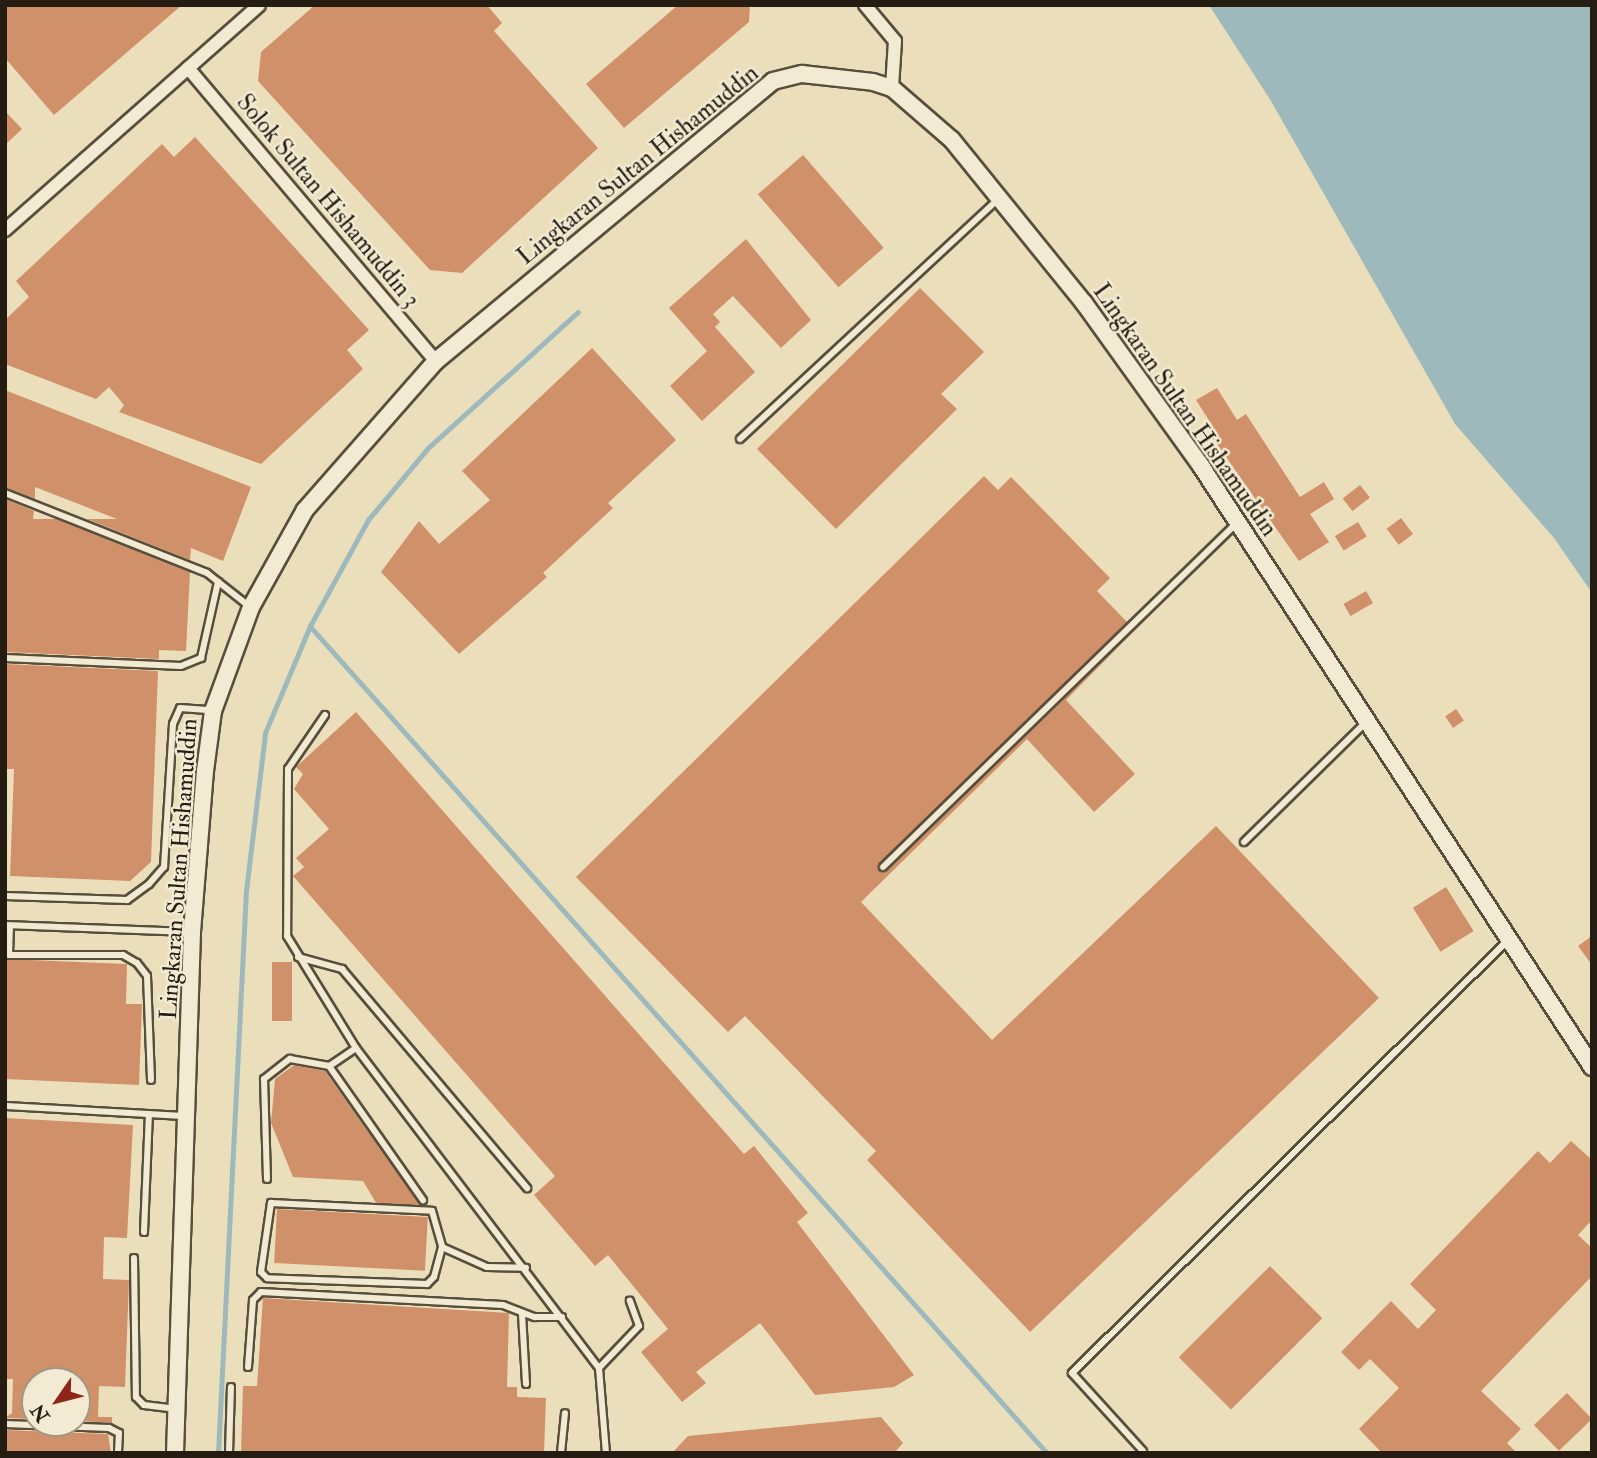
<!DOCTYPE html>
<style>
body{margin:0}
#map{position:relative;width:1597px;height:1458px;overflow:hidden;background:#ebdfbb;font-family:"IM FELL Double Pica",serif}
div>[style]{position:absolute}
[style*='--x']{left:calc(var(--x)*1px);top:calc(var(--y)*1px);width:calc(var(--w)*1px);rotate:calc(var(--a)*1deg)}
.water>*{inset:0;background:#9eb9bc}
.stream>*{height:4.5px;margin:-2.25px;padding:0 2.25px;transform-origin:2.25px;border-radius:2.25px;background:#9eb9bc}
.building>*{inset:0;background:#d0906a;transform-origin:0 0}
.roads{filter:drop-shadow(2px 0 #574e3c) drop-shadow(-2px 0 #574e3c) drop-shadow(0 2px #574e3c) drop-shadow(0 -2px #574e3c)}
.service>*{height:6px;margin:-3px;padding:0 3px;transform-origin:3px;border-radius:3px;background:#f2ead3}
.minor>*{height:12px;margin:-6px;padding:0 6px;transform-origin:6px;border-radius:6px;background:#f2ead3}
.tertiary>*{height:16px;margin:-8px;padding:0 8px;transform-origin:8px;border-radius:8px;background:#f2ead3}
span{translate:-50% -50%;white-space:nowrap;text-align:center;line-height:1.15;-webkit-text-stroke:5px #f2ead3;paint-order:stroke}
.street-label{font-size:24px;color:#261d12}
.frame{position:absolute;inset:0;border:7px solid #261d12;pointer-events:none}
.north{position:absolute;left:21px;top:1367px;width:70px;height:70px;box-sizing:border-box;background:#f2ead3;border:2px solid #a09886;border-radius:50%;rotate:235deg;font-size:19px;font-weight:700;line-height:28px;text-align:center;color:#261d12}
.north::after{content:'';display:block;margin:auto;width:24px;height:32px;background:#8f2418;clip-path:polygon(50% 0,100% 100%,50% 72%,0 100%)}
</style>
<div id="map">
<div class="water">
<div style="clip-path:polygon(1209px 5px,1592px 5px,1592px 593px,1554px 538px,1455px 424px,1271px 101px)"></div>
</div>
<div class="stream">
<div style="--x:310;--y:626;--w:1108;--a:48.29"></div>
<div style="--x:218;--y:1453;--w:563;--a:-87.15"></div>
<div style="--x:246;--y:891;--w:159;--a:-83.1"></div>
<div style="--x:265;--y:733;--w:116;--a:-67.2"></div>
<div style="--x:310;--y:626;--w:121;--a:-61.3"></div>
<div style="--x:368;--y:520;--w:94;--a:-50.2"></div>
<div style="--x:428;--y:448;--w:202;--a:-42.2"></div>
</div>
<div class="building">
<div style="clip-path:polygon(5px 5px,182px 5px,54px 115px,5px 58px)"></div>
<div style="clip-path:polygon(315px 5px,487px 5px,502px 23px,494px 31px,598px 148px,462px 273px,430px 270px,258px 81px,261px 52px)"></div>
<div style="clip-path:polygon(678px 5px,750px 5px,749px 22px,624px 128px,586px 84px)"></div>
<div style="clip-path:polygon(5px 111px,22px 129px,5px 145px)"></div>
<div style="clip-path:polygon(195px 137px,369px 330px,347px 350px,363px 369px,261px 464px,119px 412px,124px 405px,109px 387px,96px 399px,5px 364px,5px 320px,29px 297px,16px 281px,162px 144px,174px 157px)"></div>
<div style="left:803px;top:155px;width:123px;height:60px;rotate:49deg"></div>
<div style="clip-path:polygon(746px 239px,811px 320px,781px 348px,733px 296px,713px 314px,720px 322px,715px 327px,755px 372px,702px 421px,670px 386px,707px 351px,669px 308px)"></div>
<div style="clip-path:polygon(920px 288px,984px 352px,941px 394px,957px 409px,836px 529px,757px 449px)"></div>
<div style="clip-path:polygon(592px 348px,676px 440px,608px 503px,613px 508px,543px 573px,547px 577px,459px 654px,381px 572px,419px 521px,439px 544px,490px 500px,462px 471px)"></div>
<div style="clip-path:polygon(1217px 388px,1237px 420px,1246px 414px,1300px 497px,1324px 482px,1334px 499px,1310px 514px,1329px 542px,1299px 561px,1212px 437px,1217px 433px,1196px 400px)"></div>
<div style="clip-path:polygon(5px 390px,251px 487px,223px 561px,191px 548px,190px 560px,87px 519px,117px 519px,35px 487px,35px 499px,5px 487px)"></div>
<div style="clip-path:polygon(984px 476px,998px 490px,1011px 477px,1110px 578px,1097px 591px,1127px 622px,878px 869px,887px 871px,1135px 630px,1066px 700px,1135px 774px,1094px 812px,1027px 739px,861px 902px,992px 1040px,1216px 826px,1379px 998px,1030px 1332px,867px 1160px,876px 1151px,745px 1016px,728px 1032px,576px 877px)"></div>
<div style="left:1360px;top:485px;width:16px;height:22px;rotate:52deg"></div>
<div style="clip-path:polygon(5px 499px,34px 511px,33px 519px,56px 519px,190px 572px,186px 651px,159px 650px,159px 659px,5px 652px)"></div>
<div style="left:1401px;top:518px;width:20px;height:18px;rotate:53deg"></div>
<div style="left:1358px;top:522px;width:17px;height:27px;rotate:59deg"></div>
<div style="left:1366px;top:591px;width:14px;height:26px;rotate:60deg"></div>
<div style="clip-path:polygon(5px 664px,158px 671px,151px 862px,130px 881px,10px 876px,14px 769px,5px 769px)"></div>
<div style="left:1456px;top:709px;width:14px;height:13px;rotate:56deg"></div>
<div style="clip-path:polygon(356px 712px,744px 1154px,754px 1146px,808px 1213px,797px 1222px,914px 1375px,894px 1387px,815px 1395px,760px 1323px,696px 1372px,706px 1383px,682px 1402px,641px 1352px,668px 1329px,608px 1255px,595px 1266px,534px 1195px,555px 1176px,293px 876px,304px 867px,296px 858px,329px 829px,294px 789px,303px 774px,296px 767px)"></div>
<div style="left:1446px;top:887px;width:52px;height:39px;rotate:58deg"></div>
<div style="clip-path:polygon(1592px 936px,1592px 965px,1578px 946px)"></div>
<div style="clip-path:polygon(5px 959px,127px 964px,126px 1004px,142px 1004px,139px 1085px,5px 1079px)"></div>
<div style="left:272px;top:962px;width:20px;height:59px"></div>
<div style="clip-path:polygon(294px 1065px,325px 1071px,420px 1205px,376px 1203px,363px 1181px,293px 1177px,271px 1123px,275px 1079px)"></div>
<div style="clip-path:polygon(5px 1118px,133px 1125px,127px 1238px,104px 1237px,103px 1279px,129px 1280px,125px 1387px,99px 1386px,98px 1417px,112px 1417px,112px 1423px,77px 1421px,77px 1381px,35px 1381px,35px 1419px,5px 1418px,12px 1413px,13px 1379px,5px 1379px)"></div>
<div style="clip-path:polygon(1571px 1141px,1592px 1160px,1592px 1220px,1578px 1235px,1592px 1248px,1592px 1276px,1481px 1391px,1521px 1429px,1507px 1443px,1517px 1453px,1382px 1453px,1359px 1429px,1399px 1388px,1370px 1359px,1359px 1370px,1341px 1352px,1391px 1301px,1418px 1329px,1436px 1310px,1410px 1284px,1538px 1151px,1550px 1163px)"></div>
<div style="left:277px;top:1209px;width:151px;height:54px;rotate:3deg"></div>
<div style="left:1270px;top:1266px;width:74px;height:129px;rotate:45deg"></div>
<div style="clip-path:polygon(263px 1298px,509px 1313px,507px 1387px,517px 1387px,517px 1397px,546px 1398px,544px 1453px,241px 1453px,243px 1386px,257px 1386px)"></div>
<div style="left:1567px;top:1393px;width:36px;height:46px;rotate:46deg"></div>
<div style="clip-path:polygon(881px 1417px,903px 1443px,894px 1453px,672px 1453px,688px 1436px)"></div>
<div style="clip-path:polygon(5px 1430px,108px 1434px,111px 1453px,5px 1453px)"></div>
</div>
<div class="roads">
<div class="service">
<div style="--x:740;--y:439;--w:352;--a:-42.9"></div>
<div style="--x:5;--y:493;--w:217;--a:21.6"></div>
<div style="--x:207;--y:573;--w:53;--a:38.2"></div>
<div style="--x:5;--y:658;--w:176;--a:2.6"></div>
<div style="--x:181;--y:666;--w:22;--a:-22"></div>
<div style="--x:201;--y:658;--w:78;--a:-77.4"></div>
<div style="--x:325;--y:715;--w:65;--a:124.4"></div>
<div style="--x:288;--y:769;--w:167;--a:90.3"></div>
<div style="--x:287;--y:936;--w:132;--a:58.4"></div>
<div style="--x:356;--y:1048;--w:402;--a:52.8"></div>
<div style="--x:599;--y:1368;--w:85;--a:85.3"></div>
<div style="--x:1244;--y:842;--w:170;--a:-44.5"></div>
<div style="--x:883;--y:867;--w:494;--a:-44.2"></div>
<div style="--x:5;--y:896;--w:122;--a:1.9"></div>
<div style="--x:127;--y:900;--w:27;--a:-36"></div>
<div style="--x:149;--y:884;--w:23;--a:-49"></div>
<div style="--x:164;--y:867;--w:143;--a:-86.4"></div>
<div style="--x:173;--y:724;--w:17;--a:-66"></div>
<div style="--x:180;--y:708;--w:31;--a:4"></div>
<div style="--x:5;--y:925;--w:185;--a:2.2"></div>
<div style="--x:10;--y:926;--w:29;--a:92"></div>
<div style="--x:9;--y:955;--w:114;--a:0"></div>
<div style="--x:123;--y:955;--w:16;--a:30"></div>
<div style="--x:137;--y:963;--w:16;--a:52"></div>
<div style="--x:147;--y:976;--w:104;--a:87.8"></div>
<div style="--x:298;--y:957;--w:46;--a:15.3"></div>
<div style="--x:342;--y:969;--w:287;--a:49.8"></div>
<div style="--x:356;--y:1048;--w:32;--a:146"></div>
<div style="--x:329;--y:1066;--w:164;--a:55"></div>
<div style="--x:5;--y:1106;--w:180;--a:3.2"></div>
<div style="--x:267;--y:1179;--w:100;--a:-91.7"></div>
<div style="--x:264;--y:1079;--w:33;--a:-38"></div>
<div style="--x:290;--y:1059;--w:40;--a:10"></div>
<div style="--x:271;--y:1203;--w:161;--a:2.8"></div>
<div style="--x:432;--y:1211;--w:37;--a:74"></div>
<div style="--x:442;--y:1247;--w:31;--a:105"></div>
<div style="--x:434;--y:1277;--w:10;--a:135"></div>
<div style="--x:427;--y:1284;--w:160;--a:-177.9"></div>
<div style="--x:267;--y:1278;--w:8;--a:-135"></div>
<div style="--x:261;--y:1272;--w:70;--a:-81.8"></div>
<div style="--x:144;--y:1232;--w:118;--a:-87.6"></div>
<div style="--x:442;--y:1247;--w:49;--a:24"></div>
<div style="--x:487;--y:1267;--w:39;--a:1"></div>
<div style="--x:134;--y:1258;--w:139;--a:89.2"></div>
<div style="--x:136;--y:1397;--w:11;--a:45"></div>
<div style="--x:144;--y:1405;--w:31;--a:7"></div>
<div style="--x:522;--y:1314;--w:70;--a:86.7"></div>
<div style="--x:248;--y:1367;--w:67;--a:-85.7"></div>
<div style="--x:253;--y:1300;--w:11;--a:-45"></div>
<div style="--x:261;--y:1292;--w:242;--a:3.1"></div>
<div style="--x:503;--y:1305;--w:34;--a:21"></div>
<div style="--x:535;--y:1317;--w:27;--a:0"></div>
<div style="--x:599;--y:1368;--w:58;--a:-46.4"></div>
<div style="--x:639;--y:1326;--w:27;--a:-110"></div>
<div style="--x:5;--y:1424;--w:104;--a:2.2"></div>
<div style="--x:109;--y:1428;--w:11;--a:27"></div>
<div style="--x:119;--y:1433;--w:20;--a:93"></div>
<div style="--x:1143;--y:1451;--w:105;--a:-132.3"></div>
<div style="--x:1072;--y:1373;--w:614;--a:-44.8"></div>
<div style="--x:229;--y:1453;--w:66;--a:-88.3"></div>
<div style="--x:561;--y:1453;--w:40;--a:-84.3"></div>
</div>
<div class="minor">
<div style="--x:865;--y:5;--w:47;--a:50.2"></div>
<div style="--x:895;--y:41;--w:47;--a:93.7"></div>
<div style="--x:188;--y:68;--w:384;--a:49.8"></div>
<div style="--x:5;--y:230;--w:339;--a:-41.5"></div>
</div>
<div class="tertiary">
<div style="--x:175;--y:1453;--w:521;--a:-88.13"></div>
<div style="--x:192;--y:932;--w:162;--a:-85.4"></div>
<div style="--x:205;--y:771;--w:61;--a:-82.4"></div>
<div style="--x:213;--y:711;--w:111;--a:-69.9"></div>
<div style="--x:251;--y:607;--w:111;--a:-60.9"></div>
<div style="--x:305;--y:510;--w:198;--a:-48.7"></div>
<div style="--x:436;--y:361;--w:438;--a:-39.7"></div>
<div style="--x:773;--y:81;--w:30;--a:-14"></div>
<div style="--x:802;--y:74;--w:71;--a:6.4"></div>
<div style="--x:873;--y:82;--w:20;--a:18"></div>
<div style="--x:892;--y:88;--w:79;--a:40.9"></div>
<div style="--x:952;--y:140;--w:210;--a:51"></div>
<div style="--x:1084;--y:303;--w:201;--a:54.3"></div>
<div style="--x:1201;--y:466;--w:717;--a:56.95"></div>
</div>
</div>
<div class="street-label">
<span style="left:638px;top:165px;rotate:-39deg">Lingkaran Sultan Hishamuddin</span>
<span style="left:328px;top:201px;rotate:50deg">Solok Sultan Hishamuddin 3</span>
<span style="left:1185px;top:410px;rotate:55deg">Lingkaran Sultan Hishamuddin</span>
<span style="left:179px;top:869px;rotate:-86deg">Lingkaran Sultan Hishamuddin</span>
</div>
<div class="frame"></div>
<div class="north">N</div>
</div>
